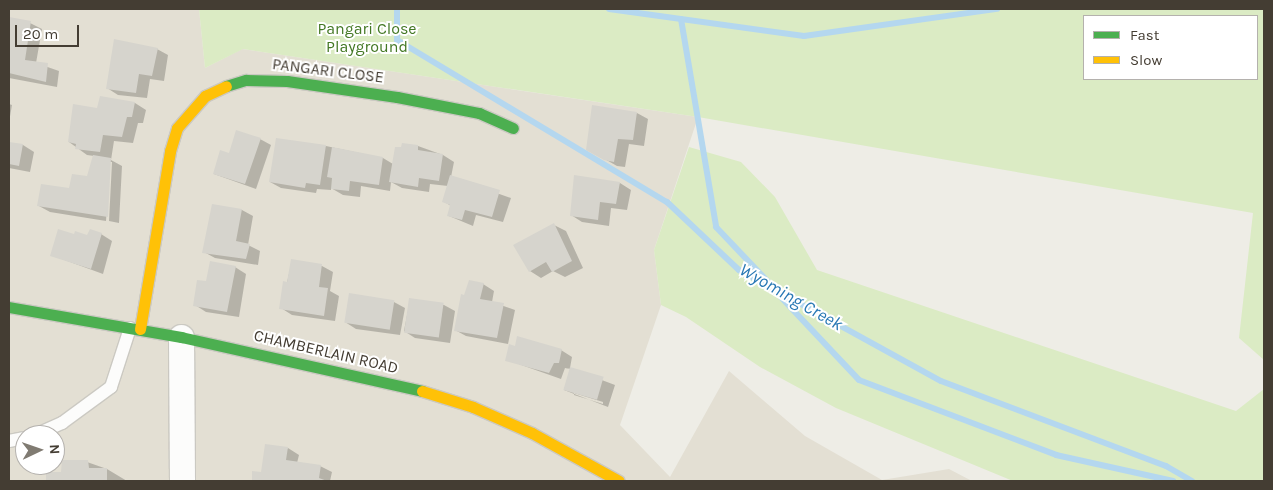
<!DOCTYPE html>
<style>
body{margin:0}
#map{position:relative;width:1273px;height:490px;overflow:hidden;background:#eeede6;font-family:Karla,sans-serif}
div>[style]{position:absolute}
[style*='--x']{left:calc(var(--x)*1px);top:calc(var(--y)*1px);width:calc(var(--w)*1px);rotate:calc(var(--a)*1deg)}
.residential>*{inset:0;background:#e3dfd3}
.green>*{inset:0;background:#dbebc4}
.shadow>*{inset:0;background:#0003}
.stream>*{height:6px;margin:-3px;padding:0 3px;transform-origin:3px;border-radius:3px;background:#b4d7ef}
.building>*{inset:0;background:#d6d4cd;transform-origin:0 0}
.roads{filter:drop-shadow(1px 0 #cbc9c2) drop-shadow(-1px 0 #cbc9c2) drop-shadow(0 1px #cbc9c2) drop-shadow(0 -1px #cbc9c2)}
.lane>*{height:12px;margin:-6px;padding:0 6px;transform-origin:6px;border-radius:6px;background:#fcfcfb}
.street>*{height:25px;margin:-12.5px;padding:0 12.5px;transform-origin:12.5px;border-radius:12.5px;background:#fcfcfb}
.fast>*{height:11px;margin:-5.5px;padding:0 5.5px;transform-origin:5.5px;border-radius:5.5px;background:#4caf50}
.slow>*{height:11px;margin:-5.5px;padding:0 5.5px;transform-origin:5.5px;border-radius:5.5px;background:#ffc107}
span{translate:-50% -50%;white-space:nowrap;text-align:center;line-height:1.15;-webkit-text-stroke:4px #fff;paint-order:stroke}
.park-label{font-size:16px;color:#437824}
.street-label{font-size:16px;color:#443d33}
.water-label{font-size:18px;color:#2878b4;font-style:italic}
.frame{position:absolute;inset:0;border:10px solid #443d33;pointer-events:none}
.legend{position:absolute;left:1083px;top:15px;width:175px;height:65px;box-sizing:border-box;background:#fff;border:1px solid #b4b1ad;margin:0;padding:6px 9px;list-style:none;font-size:15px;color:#443d33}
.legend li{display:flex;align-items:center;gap:10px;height:25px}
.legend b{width:25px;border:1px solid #b4b1ad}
.north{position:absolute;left:15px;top:425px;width:50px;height:50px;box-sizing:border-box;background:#fff;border:1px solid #b4b1ad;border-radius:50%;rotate:87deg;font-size:14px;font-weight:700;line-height:20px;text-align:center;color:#443d33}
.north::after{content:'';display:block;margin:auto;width:18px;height:22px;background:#807b72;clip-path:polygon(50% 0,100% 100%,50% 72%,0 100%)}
.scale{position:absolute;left:15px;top:25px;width:64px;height:22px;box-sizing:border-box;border:2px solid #443d33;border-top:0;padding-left:6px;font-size:15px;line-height:18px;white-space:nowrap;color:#443d33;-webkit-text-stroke:4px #fff;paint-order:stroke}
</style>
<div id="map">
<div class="residential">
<div style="clip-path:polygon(evenodd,9px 9px,199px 9px,205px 68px,242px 49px,698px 117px,654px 250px,661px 305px,620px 425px,670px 477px,729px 371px,805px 436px,882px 480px,949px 469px,972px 481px,9px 481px,9px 9px,25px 435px,55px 435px,55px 465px,25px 465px,25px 435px)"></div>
</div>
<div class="green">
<div style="clip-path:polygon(evenodd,199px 9px,1264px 9px,1264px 360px,1239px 338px,1253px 213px,698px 117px,243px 49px,205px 68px,199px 9px,1084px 16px,1257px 16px,1257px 79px,1084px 79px,1084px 16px)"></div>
<div style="clip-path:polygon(689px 147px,741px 162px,775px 197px,817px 270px,1236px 411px,1264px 389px,1264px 481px,1013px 481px,836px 408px,760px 367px,686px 317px,661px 305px,654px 250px)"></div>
</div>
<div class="shadow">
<div style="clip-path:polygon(9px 19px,30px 23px,42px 29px,36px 63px,59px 71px,57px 87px,9px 78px)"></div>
<div style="clip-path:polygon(157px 49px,168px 55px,164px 81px,150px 79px,147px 98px,118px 95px,107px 88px)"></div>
<div style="clip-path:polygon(101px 97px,135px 103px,146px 110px,143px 123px,138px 123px,133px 143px,114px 141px,111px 160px,122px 166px,119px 223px,109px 221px,112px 162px,110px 162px,106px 221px,50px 212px,39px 206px,88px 177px,94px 156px,87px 155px,69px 142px,98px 109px)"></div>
<div style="clip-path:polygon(9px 104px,12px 105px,9px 122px)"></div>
<div style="clip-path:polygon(637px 113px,648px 119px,644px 146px,629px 144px,625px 167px,617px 166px,587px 149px)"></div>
<div style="clip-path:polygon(260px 139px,271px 145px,256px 189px,214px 174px,230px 155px)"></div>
<div style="clip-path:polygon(9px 143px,23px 145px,34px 152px,30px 172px,9px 168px)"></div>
<div style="clip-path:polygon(326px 146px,383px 158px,393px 164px,418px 146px,443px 155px,454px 162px,451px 177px,511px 198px,503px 222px,476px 215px,473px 226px,449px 216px,451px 206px,443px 201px,448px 186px,430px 184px,429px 192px,402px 188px,391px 182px,390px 191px,361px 186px,360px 197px,343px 195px,331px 188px,331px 190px,317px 189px,316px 193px,281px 188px,270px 182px)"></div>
<div style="clip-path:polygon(620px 183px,631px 190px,627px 210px,611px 208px,609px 226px,582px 222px,571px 215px)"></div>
<div style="clip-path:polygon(213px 205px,242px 210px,253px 216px,248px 245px,260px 251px,258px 265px,215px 258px,204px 252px)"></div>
<div style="clip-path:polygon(554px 225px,566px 231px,583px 268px,565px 277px,553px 271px,541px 278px,530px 271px)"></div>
<div style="clip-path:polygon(101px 234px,112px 241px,103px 274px,51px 255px,74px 236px)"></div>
<div style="clip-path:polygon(292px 261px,322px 266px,333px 272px,330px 291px,339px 296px,335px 321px,292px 315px,281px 308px)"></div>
<div style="clip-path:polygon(235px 267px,246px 274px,239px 317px,206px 312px,195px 305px,207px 282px)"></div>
<div style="clip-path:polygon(483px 284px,494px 291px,492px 302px,515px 310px,508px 344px,466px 336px,455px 330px)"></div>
<div style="clip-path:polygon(410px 300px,444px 305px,455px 311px,450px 343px,415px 338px,404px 331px)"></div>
<div style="clip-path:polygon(394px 302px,405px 308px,400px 335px,356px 329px,345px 322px)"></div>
<div style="clip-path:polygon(evenodd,561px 350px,572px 357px,570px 368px,615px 385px,608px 407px,564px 390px,571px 369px,565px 368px,561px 379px,507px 360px,561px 350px,574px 393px,603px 402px,603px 404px,574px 395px,574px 393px)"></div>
<div style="clip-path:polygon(288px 448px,299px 455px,297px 463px,320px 466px,332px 472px,330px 481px,252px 481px,253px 473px,262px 473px)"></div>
<div style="clip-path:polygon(87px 462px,107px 469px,127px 481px,48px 481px,48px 473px,62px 473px)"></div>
</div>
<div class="stream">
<div style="--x:397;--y:9;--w:31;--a:90"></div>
<div style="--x:397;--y:40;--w:315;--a:31"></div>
<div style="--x:667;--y:202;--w:99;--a:43.4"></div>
<div style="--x:739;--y:270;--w:230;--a:28.8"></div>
<div style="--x:941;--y:381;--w:241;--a:20.7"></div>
<div style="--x:1166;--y:466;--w:30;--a:30"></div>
<div style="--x:609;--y:9;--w:197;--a:7.9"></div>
<div style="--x:804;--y:36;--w:195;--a:-8"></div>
<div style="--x:681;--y:19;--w:211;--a:80.4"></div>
<div style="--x:716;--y:227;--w:79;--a:46.5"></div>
<div style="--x:778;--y:294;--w:118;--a:46.7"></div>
<div style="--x:859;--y:380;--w:211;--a:20.8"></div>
<div style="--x:1056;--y:455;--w:120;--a:12.5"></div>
</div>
<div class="building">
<div style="clip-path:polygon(9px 17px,31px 21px,25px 60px,48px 63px,46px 82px,9px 73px)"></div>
<div style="clip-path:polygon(114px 39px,158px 48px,152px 76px,139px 74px,136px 93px,106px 89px)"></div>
<div style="clip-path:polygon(100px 96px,135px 102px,132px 117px,127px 117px,122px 137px,103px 135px,100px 152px,75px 149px,76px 144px,68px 142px,73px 104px,97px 108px)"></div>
<div style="clip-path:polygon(592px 105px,637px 112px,633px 140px,618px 139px,614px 162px,604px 160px,586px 150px)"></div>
<div style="clip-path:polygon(236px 130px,261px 138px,245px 184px,213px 174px,220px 150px,229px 153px)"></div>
<div style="clip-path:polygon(276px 138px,326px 145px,320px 185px,306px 183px,305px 188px,269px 182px)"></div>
<div style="clip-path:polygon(9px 142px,23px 144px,19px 166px,9px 164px)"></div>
<div style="clip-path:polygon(402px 143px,418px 145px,418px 150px,443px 154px,439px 181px,419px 178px,418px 187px,389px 182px,395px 147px,401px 147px)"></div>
<div style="clip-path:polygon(332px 147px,383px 157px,379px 185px,350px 181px,349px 191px,331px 189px,332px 178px,327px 177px)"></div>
<div style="clip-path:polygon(93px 155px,111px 158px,108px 217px,37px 206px,41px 184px,69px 188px,72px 174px,87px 176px)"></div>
<div style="clip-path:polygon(450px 175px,500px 190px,492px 217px,465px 210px,462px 220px,447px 216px,450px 205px,442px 202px)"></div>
<div style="clip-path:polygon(574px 175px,620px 182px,616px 204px,600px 202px,598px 220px,570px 216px)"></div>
<div style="clip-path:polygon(212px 204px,242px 209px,236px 241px,250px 244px,246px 259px,202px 253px)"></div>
<div style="clip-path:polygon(554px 223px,572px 261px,552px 272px,546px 262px,529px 272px,513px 245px)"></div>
<div style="clip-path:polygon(58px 229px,74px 234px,75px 231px,87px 235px,90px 229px,102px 233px,91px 269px,50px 256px)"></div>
<div style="clip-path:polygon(291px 259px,322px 264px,319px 287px,328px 288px,324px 316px,279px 309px,283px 281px,287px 282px)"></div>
<div style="clip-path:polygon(210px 261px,236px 266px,227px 312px,193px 306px,197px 280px,206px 281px)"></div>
<div style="clip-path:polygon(469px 280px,484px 283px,480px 299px,504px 303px,497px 338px,454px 331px,461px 294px,464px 295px)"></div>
<div style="left:349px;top:293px;width:46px;height:30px;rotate:9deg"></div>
<div style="left:409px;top:298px;width:35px;height:35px;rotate:8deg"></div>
<div style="clip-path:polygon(517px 336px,562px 349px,559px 363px,554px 363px,549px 373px,505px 361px,509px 344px,515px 346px)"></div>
<div style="left:570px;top:367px;width:35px;height:24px;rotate:16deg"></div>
<div style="clip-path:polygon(265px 444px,288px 447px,286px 460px,321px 465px,319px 478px,327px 481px,252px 481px,252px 471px,261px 472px)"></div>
<div style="clip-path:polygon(62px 460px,88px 460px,89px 468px,107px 468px,107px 481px,46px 481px,46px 472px,61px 472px)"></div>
</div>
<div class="roads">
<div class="lane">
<div style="--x:35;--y:435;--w:30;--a:-24"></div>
<div style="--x:62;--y:423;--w:61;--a:-36.3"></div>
<div style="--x:111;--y:387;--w:62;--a:-72.1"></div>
<div style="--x:9;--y:441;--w:16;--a:-11"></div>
</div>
<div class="street">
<div style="--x:181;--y:337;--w:144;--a:89.6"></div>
</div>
<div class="fast">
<div style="--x:226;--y:86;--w:21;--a:-17"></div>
<div style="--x:246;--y:80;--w:41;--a:1.4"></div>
<div style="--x:287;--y:81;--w:111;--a:8.3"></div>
<div style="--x:397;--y:97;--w:84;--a:11"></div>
<div style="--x:479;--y:113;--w:37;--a:24"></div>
<div style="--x:9;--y:307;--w:175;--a:9.9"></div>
<div style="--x:181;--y:337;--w:247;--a:12.6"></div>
</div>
<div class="slow">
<div style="--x:140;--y:329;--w:181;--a:-80.4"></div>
<div style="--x:170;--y:151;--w:24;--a:-73"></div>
<div style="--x:177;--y:128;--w:43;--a:-48.8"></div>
<div style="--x:205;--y:96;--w:23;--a:-25"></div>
<div style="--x:422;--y:391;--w:53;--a:17.4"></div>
<div style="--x:473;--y:407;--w:64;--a:23.8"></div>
<div style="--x:532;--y:433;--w:99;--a:28.9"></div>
</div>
</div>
<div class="park-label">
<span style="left:367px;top:38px">Pangari Close<br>Playground</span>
</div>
<div class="street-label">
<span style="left:328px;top:71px;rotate:7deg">PANGARI CLOSE</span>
<span style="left:326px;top:352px;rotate:13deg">CHAMBERLAIN ROAD</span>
</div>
<div class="water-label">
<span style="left:791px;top:297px;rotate:30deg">Wyoming Creek</span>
</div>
<div class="frame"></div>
<ul class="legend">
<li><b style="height:6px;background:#4caf50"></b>Fast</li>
<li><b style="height:6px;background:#ffc107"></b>Slow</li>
</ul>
<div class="north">N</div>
<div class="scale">20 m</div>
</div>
